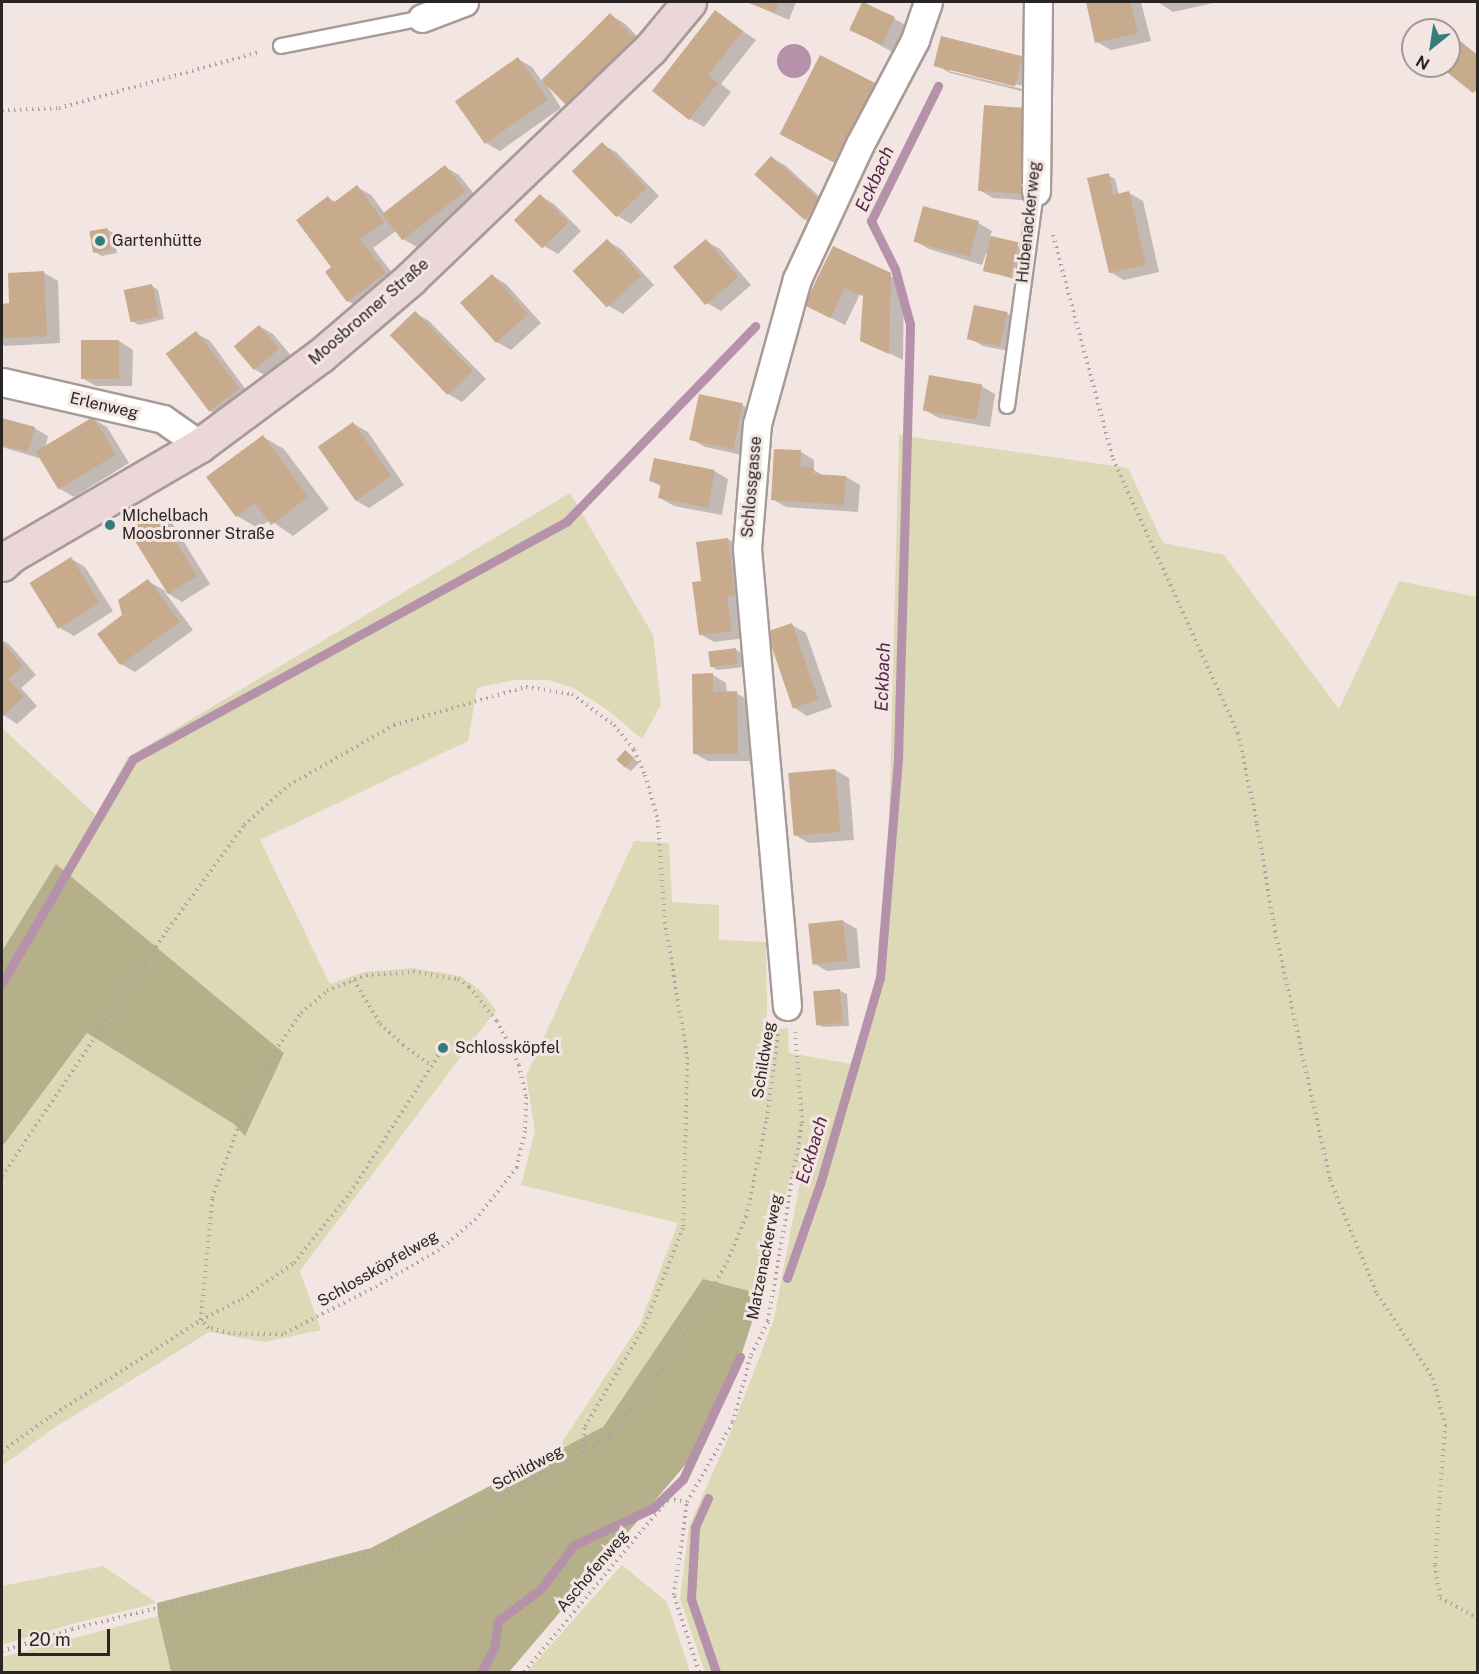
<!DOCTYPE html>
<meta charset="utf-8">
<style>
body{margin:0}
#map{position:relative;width:1479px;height:1674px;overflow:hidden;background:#f3e6e2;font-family:"Public Sans",sans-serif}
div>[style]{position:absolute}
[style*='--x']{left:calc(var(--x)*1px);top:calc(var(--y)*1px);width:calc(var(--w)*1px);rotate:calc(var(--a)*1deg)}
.green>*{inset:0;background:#ddd8b6}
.forest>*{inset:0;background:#b5b089}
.water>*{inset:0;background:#b592a9}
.round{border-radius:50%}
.shadow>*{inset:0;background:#0003;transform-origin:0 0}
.stream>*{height:9px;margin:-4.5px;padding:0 4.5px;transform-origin:4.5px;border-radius:4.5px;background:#b592a9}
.building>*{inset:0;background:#c7ab8c;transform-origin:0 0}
.path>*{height:4px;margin-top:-2px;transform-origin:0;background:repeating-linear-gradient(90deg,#aea3a0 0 1.5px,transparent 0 6px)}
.roads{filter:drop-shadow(2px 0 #a79b97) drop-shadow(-2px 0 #a79b97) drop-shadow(0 2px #a79b97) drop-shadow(0 -2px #a79b97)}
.service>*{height:14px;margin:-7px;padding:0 7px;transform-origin:7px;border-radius:7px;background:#fff}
.minor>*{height:27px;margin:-13.5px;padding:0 13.5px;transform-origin:13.5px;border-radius:13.5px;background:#fff}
.secondary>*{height:33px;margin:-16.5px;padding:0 16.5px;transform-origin:16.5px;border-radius:16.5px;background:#ebd6d9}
.dots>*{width:16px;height:16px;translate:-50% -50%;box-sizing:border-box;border:3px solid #f3e6e2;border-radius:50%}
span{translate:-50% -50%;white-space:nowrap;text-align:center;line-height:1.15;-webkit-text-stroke:6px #f3e6e2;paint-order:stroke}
.street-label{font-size:16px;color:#2a2524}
.poi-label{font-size:16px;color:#2a2524}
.left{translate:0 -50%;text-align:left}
.water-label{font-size:18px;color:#542547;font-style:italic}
.frame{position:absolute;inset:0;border:3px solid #2a2524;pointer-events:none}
.north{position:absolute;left:1401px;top:18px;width:60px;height:60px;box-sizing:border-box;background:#f3e6e2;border:2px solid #a39996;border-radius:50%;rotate:210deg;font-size:16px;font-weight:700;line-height:24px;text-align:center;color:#2a2524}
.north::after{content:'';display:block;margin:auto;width:21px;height:27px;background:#347d7c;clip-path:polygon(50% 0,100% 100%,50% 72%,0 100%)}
.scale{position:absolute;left:18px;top:1629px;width:92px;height:27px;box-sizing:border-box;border:3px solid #2a2524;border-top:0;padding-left:8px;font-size:18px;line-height:21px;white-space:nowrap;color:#2a2524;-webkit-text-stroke:4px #f3e6e2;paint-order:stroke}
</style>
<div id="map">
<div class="green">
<div style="clip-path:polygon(899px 435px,1128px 468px,1163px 543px,1224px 555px,1339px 709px,1399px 581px,1477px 597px,1477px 1672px,705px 1672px,680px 1599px,689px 1526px,730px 1434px,774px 1319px,800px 1182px,790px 1179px,761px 1294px,703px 1280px,601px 1429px,555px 1453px,640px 1324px,678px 1223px,521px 1185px,535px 1131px,526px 1076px,634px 841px,669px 843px,672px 902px,719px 905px,719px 940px,766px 942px,767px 1011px,764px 1031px,788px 1028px,789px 1053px,852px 1064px,877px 976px,888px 862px)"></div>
<div style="clip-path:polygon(570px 493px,653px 635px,661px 705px,642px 739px,609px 711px,574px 688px,548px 680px,514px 680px,477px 688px,468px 741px,260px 840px,330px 984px,364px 972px,413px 968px,460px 976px,480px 990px,496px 1010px,300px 1271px,321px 1330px,265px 1342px,209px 1332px,54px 1428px,2px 1466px,2px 1147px,87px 1033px,234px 1124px,244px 1135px,284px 1053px,56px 864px,2px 951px,2px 728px,96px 815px,128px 757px)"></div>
<div style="clip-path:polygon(622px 1565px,667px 1602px,690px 1672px,527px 1672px)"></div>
<div style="clip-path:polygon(103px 1566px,157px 1603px,68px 1625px,2px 1645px,2px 1586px)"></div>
<div style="clip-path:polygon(158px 1616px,171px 1672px,2px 1672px,2px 1657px)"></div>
</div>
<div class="forest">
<div style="clip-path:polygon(56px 864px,284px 1053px,245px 1136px,234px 1124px,87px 1033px,2px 1147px,2px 951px)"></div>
<div style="clip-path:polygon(703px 1279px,761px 1294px,731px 1387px,703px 1444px,509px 1672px,171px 1672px,158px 1616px,157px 1603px,371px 1548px,603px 1427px)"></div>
</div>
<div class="water">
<div class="round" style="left:777px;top:44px;width:34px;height:34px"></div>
</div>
<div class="shadow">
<div style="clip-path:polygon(748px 2px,796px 2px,789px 20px)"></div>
<div style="left:864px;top:2px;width:50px;height:30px;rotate:29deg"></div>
<div style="clip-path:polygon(1087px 2px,1141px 2px,1151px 41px,1111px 50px,1097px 42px)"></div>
<div style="clip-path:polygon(1158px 2px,1218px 2px,1173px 12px)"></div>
<div style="clip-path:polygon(715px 12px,756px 40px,721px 84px,731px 92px,704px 127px,690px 119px)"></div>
<div style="clip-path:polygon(610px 15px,624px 23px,649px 48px,581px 114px,545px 82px,561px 108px,500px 151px,486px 143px,518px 59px,532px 67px,541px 80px)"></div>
<div style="clip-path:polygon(1449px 32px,1478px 55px,1478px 94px,1441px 66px,1449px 66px)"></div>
<div style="clip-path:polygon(evenodd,1022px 58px,1036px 66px,1029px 93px,950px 73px,936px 65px,1022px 58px,949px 68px,1023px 86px,1022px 89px,949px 71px,949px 68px)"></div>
<div style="clip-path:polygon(875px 84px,896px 97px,856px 174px,802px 146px)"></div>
<div style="clip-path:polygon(1026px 110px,1034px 201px,993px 198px,979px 190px)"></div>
<div style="clip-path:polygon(602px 144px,616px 152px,659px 196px,631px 224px,618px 216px)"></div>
<div style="clip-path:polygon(772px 158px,786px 166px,834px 210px,818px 227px,804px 219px,756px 175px)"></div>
<div style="clip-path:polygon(445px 167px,459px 175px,478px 199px,417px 247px,403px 239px,396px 231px,373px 248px,399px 282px,362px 309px,348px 301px,333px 267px,328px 198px,336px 202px,357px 187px,371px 195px,385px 214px)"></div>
<div style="clip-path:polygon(1108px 175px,1115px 179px,1119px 195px,1129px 193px,1143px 201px,1159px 272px,1124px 280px,1110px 272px)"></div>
<div style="clip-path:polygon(540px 196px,554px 204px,581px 231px,558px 254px,544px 246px,517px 220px)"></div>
<div style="clip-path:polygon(978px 223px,992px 231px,990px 237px,1024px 248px,1017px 280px,984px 270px,988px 254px,986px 253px,982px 265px,929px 249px,915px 241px)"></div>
<div style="clip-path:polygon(107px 229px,113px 233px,117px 253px,102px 256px,95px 252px)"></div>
<div style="clip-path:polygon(607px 241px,621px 249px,654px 285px,623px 314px,609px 306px)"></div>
<div style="clip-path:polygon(706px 241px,720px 249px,751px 285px,721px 311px,707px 303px,676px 267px)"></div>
<div style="clip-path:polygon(834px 248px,904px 283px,903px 360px,862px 340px,864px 296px,860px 294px,845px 325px,820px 312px)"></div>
<div style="clip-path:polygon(44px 273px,58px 281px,60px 343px,5px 346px,2px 344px,2px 305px,10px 305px)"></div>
<div style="clip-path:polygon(492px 276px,506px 284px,541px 323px,511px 350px,497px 342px)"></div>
<div style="clip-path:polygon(152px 286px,158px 290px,164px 319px,139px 325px,132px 321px)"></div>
<div style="clip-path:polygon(415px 313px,429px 321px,486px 379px,462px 402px,448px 394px)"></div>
<div style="clip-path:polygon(1007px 313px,1020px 321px,1014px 352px,983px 346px,969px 338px)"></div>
<div style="clip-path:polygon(259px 326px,273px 334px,292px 357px,268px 377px,254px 369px)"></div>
<div style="clip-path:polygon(196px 333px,210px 341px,252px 398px,224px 419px,210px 411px)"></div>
<div style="clip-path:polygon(119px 341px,133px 350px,132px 386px,96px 386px,82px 378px)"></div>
<div style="clip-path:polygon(981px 386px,995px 394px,990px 427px,939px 418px,925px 410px)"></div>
<div style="clip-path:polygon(742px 405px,756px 413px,747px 456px,705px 447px,691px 439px)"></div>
<div style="clip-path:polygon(93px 419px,107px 427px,129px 463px,74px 497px,60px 489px,42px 459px,2px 447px,2px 420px,34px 428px,48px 436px,45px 449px)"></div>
<div style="clip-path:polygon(354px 424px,368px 432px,404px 485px,369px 508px,355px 500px)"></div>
<div style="clip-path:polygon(263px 437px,284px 449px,329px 509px,293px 536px,270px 520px,258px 528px,237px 516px,208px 478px)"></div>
<div style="clip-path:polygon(801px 452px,814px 460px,814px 470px,824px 476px,846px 477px,860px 485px,858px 512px,786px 507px,772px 499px)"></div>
<div style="clip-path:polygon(714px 471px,728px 479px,722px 515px,674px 506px,660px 498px,662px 487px,651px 481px)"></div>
<div style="clip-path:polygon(155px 510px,169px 518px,210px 584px,182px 602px,164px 591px,193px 630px,135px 672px,121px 664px,99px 634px,124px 616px,148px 581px,167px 592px)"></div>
<div style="clip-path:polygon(728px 539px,741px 548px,745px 638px,714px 642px,700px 634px,703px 582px)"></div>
<div style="clip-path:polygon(71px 559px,85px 567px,113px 611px,74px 636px,60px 628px)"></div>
<div style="clip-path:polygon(792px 625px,806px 633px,832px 707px,807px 716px,793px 707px)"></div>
<div style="clip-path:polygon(2px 640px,9px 644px,36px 675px,21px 688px,37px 706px,17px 724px,2px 714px)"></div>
<div style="clip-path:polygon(735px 649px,742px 653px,744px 667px,717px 670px,711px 666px)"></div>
<div style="clip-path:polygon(713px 675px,726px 683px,727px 693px,736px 693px,750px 701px,751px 761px,708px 761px,694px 753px)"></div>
<div style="clip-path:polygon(625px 751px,639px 763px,631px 771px,625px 767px)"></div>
<div style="clip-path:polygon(835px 770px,849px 778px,854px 840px,809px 843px,795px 835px)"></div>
<div style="clip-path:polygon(843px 921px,857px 929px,860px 968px,827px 971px,813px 963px)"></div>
<div style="clip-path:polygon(840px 991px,847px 994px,849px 1026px,823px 1027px,816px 1024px)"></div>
</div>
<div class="stream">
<div style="--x:2;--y:983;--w:259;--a:-59.7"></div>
<div style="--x:133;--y:759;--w:495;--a:-28.7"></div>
<div style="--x:567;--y:521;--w:271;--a:-46"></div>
<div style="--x:787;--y:1278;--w:100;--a:-70.7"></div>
<div style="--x:820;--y:1184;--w:215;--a:-73.8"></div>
<div style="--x:880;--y:978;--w:222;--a:-85.3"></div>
<div style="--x:898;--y:757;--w:433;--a:-88.4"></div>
<div style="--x:910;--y:324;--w:57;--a:-105.3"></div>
<div style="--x:895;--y:269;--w:54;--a:-116.6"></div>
<div style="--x:871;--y:221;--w:151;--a:-63.6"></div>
<div style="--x:708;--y:1498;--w:32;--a:114"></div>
<div style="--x:695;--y:1527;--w:72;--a:93.2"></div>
<div style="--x:691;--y:1599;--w:77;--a:71.1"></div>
<div style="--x:481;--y:1672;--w:26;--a:-61"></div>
<div style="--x:494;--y:1649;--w:28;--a:-82"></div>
<div style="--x:498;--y:1621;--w:54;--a:-36.7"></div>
<div style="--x:541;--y:1589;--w:55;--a:-53.1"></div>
<div style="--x:574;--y:1545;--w:87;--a:-25.1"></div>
<div style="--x:653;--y:1508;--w:42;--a:-44"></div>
<div style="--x:683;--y:1479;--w:135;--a:-65"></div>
</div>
<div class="building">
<div style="clip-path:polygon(746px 2px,779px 2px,775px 13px)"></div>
<div style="left:862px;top:2px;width:36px;height:31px;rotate:24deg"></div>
<div style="clip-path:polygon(1086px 2px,1130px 2px,1138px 33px,1095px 43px)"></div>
<div style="clip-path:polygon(715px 10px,743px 31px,708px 75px,718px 83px,689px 120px,652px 91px)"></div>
<div style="left:610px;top:13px;width:37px;height:96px;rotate:45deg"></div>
<div style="clip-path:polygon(1449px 33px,1478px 56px,1478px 87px,1473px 93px,1439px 66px,1449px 66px)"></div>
<div style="left:941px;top:36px;width:84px;height:31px;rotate:14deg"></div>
<div style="left:820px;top:55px;width:63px;height:89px;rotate:27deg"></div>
<div style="left:518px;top:57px;width:52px;height:77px;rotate:55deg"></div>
<div style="left:984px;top:105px;width:43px;height:86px;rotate:4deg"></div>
<div style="left:602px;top:142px;width:64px;height:42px;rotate:46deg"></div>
<div style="left:771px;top:156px;width:67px;height:25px;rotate:42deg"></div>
<div style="left:445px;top:165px;width:33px;height:80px;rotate:52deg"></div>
<div style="clip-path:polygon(1109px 173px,1113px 195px,1129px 191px,1146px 265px,1109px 273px,1087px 178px)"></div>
<div style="clip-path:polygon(357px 185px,384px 222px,360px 239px,386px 273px,347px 302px,325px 272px,331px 267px,296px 220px,328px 196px,333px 203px)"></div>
<div style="left:540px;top:194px;width:40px;height:37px;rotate:45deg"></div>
<div style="left:923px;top:206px;width:58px;height:37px;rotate:15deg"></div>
<div style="left:107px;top:228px;width:22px;height:18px;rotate:80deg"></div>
<div style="left:991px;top:236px;width:28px;height:36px;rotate:13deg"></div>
<div style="left:607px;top:239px;width:50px;height:47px;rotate:47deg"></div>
<div style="left:706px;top:239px;width:50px;height:43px;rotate:50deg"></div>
<div style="clip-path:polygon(833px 246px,891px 273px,889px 354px,860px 341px,863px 296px,845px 288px,830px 318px,804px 305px)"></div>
<div style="clip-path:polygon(44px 271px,47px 336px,2px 338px,2px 304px,9px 303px,8px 273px)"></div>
<div style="left:492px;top:274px;width:54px;height:43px;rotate:48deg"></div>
<div style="left:152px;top:284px;width:33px;height:29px;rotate:78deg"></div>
<div style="left:974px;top:305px;width:34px;height:35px;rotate:12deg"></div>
<div style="left:415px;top:311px;width:83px;height:35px;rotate:46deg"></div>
<div style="left:259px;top:325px;width:31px;height:33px;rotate:50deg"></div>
<div style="left:196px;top:331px;width:72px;height:38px;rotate:53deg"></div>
<div style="left:81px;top:340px;width:38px;height:39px"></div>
<div style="left:929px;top:375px;width:54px;height:36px;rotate:10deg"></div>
<div style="left:699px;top:394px;width:45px;height:47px;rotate:12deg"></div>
<div style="left:93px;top:417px;width:44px;height:67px;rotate:59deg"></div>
<div style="clip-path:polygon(2px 418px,35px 427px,28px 452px,2px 445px)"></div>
<div style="left:353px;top:422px;width:66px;height:43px;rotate:55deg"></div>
<div style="clip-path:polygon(263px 435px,308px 497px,271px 525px,255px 503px,236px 517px,206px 477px)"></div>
<div style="clip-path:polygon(774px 449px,801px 450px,800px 467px,813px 468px,813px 474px,846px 476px,844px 505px,771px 500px)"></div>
<div style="clip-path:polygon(654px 458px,715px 470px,708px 508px,658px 498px,661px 484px,649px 481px)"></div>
<div style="left:155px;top:509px;width:79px;height:34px;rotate:58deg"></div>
<div style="clip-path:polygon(728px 538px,735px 595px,727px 596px,732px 631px,699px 635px,692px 582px,701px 581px,696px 542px)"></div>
<div style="left:71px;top:557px;width:54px;height:49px;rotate:58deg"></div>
<div style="clip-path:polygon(148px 579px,180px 622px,120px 665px,97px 634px,122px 615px,118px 600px)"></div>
<div style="left:792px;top:623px;width:81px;height:27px;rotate:71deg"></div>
<div style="clip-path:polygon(2px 642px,23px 666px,8px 679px,24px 697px,2px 717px)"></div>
<div style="left:736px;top:648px;width:16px;height:28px;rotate:83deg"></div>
<div style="clip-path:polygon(713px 673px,713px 692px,737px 691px,738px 754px,693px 754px,692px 674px)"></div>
<div style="left:625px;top:750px;width:12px;height:13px;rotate:42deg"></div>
<div style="left:835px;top:769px;width:63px;height:47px;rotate:85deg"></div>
<div style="left:843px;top:920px;width:41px;height:35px;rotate:84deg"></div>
<div style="left:840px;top:989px;width:34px;height:27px;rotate:85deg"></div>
</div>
<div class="path">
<div style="--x:2;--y:110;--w:57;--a:-2"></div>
<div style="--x:59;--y:108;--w:209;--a:-15.6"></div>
<div style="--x:1053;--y:235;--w:232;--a:75"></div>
<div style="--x:1113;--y:459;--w:301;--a:65.5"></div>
<div style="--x:1238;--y:733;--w:93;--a:78.2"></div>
<div style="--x:1257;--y:824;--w:109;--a:80.5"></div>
<div style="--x:1275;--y:931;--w:255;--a:77.5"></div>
<div style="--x:1330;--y:1180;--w:123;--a:67.6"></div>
<div style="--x:1377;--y:1294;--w:101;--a:56.3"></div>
<div style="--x:1433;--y:1378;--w:49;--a:75.7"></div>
<div style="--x:1445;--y:1425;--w:140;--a:94.1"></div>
<div style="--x:1435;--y:1565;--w:33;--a:81"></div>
<div style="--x:1440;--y:1598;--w:43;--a:27.8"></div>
<div style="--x:413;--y:972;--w:46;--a:8.8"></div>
<div style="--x:458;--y:979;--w:14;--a:36"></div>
<div style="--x:469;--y:987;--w:44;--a:50.5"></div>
<div style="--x:497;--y:1021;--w:49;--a:63.4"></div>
<div style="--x:519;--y:1065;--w:33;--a:78"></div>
<div style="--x:526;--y:1097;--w:34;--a:92"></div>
<div style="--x:525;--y:1131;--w:37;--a:103"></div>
<div style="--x:517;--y:1167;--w:66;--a:128.3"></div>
<div style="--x:476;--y:1219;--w:48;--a:140"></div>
<div style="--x:439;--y:1250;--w:72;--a:149.9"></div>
<div style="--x:377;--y:1286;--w:106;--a:152.9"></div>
<div style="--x:283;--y:1334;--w:53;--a:-178.9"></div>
<div style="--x:230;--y:1333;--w:22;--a:-167"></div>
<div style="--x:209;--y:1328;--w:11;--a:-135"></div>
<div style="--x:201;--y:1320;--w:122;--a:-84.8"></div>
<div style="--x:212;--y:1198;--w:95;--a:-69.7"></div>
<div style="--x:245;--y:1109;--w:65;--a:-62.7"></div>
<div style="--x:275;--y:1051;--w:46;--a:-55.6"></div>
<div style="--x:301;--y:1013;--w:34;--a:-40"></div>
<div style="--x:327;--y:991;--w:42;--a:-22.3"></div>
<div style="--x:366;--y:975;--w:47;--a:-3.7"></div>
<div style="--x:354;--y:980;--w:51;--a:59.4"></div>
<div style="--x:380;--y:1024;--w:31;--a:42"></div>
<div style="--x:403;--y:1045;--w:36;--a:36"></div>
<div style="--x:2;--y:1176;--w:298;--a:-56.1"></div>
<div style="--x:168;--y:929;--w:129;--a:-53.8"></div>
<div style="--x:244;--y:825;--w:60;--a:-41.6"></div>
<div style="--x:289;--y:785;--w:121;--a:-29.7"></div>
<div style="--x:394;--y:725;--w:137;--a:-16.1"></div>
<div style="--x:526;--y:687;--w:47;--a:8.7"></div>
<div style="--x:572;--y:694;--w:52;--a:36.4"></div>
<div style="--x:614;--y:725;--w:32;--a:51"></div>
<div style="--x:634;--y:750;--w:27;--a:66"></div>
<div style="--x:645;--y:775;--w:47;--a:73.9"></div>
<div style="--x:658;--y:820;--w:102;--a:86.1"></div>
<div style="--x:665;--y:922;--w:137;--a:80.7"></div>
<div style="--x:687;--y:1057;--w:171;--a:91.3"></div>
<div style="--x:683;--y:1228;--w:106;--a:111.5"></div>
<div style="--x:644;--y:1327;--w:117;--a:120.7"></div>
<div style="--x:584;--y:1428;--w:25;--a:92"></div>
<div style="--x:2;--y:1451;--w:59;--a:-35.3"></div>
<div style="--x:50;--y:1417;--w:179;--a:-32.7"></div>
<div style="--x:201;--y:1320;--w:46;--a:-27.1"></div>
<div style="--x:242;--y:1299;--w:63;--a:-34.7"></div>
<div style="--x:294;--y:1263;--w:90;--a:-51.3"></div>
<div style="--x:350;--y:1193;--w:172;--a:-57.3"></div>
<div style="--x:2;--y:1651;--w:73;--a:-17.4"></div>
<div style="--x:72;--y:1629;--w:340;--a:-13.8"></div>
<div style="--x:402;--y:1548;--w:204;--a:-27.7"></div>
<div style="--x:583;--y:1453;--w:34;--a:-34"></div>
<div style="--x:611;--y:1434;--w:69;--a:-51.5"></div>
<div style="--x:654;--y:1380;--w:91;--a:-56.7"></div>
<div style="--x:704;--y:1304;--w:48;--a:-61.3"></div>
<div style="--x:727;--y:1262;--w:49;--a:-67.1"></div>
<div style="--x:746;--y:1217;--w:100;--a:-77.9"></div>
<div style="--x:767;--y:1119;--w:89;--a:-82.9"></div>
<div style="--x:524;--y:1672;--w:225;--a:-50.2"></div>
<div style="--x:668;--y:1499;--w:19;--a:9"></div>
<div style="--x:699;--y:1672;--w:81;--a:-108"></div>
<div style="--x:674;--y:1595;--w:94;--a:-82"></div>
<div style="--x:687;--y:1502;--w:92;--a:-60.1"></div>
<div style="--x:733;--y:1422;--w:69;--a:-75"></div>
<div style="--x:751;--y:1355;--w:38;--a:-63"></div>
<div style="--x:768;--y:1321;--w:201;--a:-80.3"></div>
<div style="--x:802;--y:1123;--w:91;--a:-94.4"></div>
</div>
<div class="roads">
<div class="service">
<div style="--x:281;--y:46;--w:144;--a:-11.2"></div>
<div style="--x:1007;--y:406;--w:217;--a:-82.3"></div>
</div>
<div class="minor">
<div style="--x:422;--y:18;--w:45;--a:-20.9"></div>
<div style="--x:1036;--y:191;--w:189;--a:-89.4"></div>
<div style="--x:2;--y:382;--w:165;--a:12.9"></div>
<div style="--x:163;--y:419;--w:45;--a:35.1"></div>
<div style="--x:787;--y:1006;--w:460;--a:-95"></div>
<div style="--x:747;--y:548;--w:124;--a:-85.4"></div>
<div style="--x:757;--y:424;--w:150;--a:-74.6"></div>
<div style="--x:797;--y:279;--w:149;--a:-65"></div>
<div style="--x:860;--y:144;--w:118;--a:-62.1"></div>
<div style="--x:915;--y:40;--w:40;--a:-71.1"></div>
</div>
<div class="secondary">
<div style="--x:2;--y:564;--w:13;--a:-42"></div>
<div style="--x:12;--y:555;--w:218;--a:-30.3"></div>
<div style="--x:200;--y:445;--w:149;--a:-36.6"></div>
<div style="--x:320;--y:356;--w:118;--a:-40.5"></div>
<div style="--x:410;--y:279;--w:332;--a:-43.8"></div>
<div style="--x:650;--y:49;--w:61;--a:-50.3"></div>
</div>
</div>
<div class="dots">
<div style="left:100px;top:241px;background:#347d7c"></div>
<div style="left:110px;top:525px;background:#347d7c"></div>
<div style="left:443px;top:1048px;background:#347d7c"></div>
</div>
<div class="street-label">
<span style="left:1029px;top:222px;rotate:-84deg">Hubenackerweg</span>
<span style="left:369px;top:312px;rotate:-41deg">Moosbronner Straße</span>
<span style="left:104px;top:406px;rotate:13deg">Erlenweg</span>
<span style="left:752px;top:487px;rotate:-85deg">Schlossgasse</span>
<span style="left:764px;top:1060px;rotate:-81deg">Schildweg</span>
<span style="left:765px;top:1257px;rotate:-79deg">Matzenackerweg</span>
<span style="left:378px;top:1269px;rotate:-30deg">Schlossköpfelweg</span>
<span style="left:528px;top:1468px;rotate:-28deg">Schildweg</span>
<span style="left:593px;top:1571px;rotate:-50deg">Aschofenweg</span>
</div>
<div class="poi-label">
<span class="left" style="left:112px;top:241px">Gartenhütte</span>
<span class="left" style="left:122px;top:525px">MIchelbach<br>Moosbronner Straße</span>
<span class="left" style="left:455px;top:1048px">Schlossköpfel</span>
</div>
<div class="water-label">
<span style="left:875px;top:179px;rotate:-66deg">Eckbach</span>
<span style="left:883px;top:677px;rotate:-88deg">Eckbach</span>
<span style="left:812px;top:1150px;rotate:-73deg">Eckbach</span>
</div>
<div class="frame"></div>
<div class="north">N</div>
<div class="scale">20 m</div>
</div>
